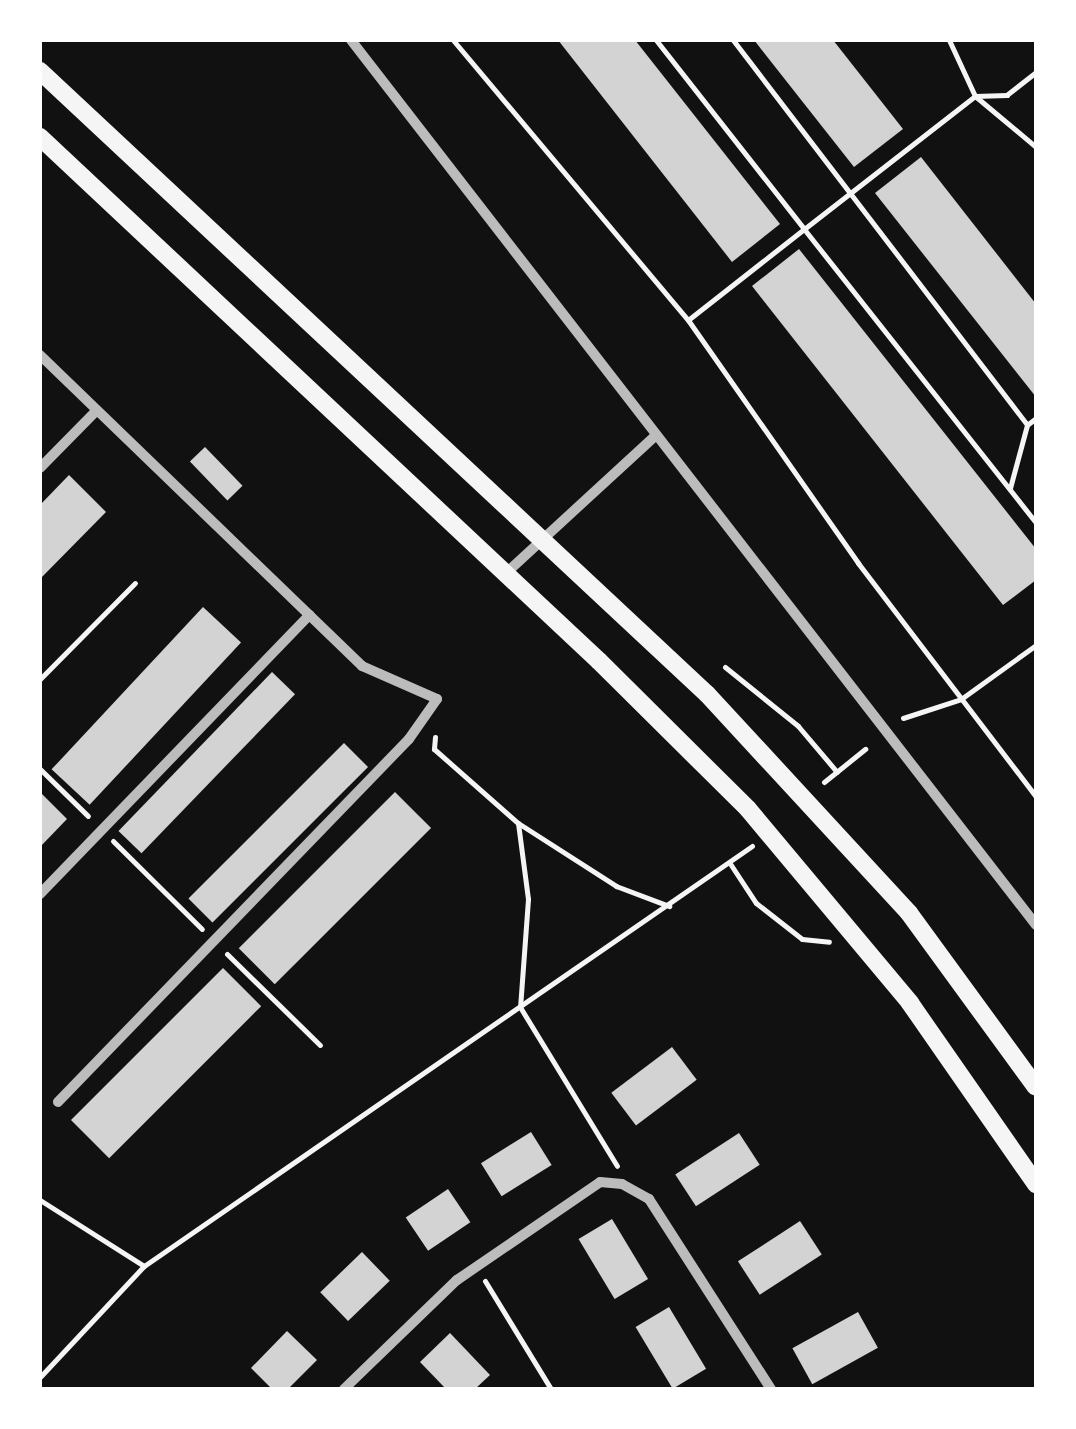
<!DOCTYPE html>
<style>
body{margin:0}
#map{position:relative;width:1076px;height:1429px;overflow:hidden;background:#111;font-family:"IBM Plex Sans",sans-serif}
div>[style]{position:absolute}
[style*='--x']{left:calc(var(--x)*1px);top:calc(var(--y)*1px);width:calc(var(--w)*1px);rotate:calc(var(--a)*1deg)}
.building>*{inset:0;background:#d3d3d3;transform-origin:0 0}
.path>*{height:5px;margin:-2.5px;padding:0 2.5px;transform-origin:2.5px;border-radius:2.5px;background:#f5f5f5}
.minor>*{height:10px;margin:-5px;padding:0 5px;transform-origin:5px;border-radius:5px;background:#bcbcbc}
.secondary>*{height:18px;margin:-9px;padding:0 9px;transform-origin:9px;border-radius:9px;background:#f5f5f5}
span{translate:-50% -50%;white-space:nowrap;text-align:center;line-height:1.15;-webkit-text-stroke:8px #fff;paint-order:stroke}
.frame{position:absolute;inset:0;border:42px solid #fff;pointer-events:none}
</style>
<div id="map">
<div class="building">
<div style="clip-path:polygon(558px 40px,635px 40px,780px 224px,732px 262px)"></div>
<div style="clip-path:polygon(754px 40px,833px 40px,903px 129px,854px 167px)"></div>
<div style="clip-path:polygon(921px 157px,1036px 304px,1036px 397px,875px 193px)"></div>
<div style="clip-path:polygon(799px 249px,1036px 549px,1036px 580px,1003px 605px,752px 286px)"></div>
<div style="left:205px;top:447px;width:54px;height:21px;rotate:46deg"></div>
<div style="clip-path:polygon(69px 475px,106px 512px,40px 579px,40px 505px)"></div>
<div style="left:203px;top:607px;width:52px;height:222px;rotate:43deg"></div>
<div style="left:272px;top:672px;width:32px;height:221px;rotate:44deg"></div>
<div style="left:344px;top:743px;width:34px;height:220px;rotate:45deg"></div>
<div style="clip-path:polygon(40px 792px,67px 819px,40px 847px)"></div>
<div style="left:395px;top:792px;width:51px;height:221px;rotate:45deg"></div>
<div style="left:223px;top:968px;width:54px;height:215px;rotate:45deg"></div>
<div style="left:672px;top:1047px;width:41px;height:76px;rotate:53deg"></div>
<div style="left:531px;top:1132px;width:39px;height:59px;rotate:58deg"></div>
<div style="left:739px;top:1133px;width:38px;height:76px;rotate:57deg"></div>
<div style="left:448px;top:1189px;width:40px;height:51px;rotate:56deg"></div>
<div style="left:612px;top:1219px;width:70px;height:39px;rotate:59deg"></div>
<div style="left:800px;top:1221px;width:40px;height:74px;rotate:57deg"></div>
<div style="left:362px;top:1252px;width:40px;height:58px;rotate:46deg"></div>
<div style="left:669px;top:1307px;width:72px;height:39px;rotate:59deg"></div>
<div style="left:858px;top:1312px;width:41px;height:75px;rotate:61deg"></div>
<div style="clip-path:polygon(287px 1331px,317px 1360px,288px 1389px,272px 1389px,251px 1368px)"></div>
<div style="clip-path:polygon(450px 1333px,490px 1375px,475px 1389px,446px 1389px,420px 1362px)"></div>
</div>
<div class="path">
<div style="--x:453;--y:40;--w:366;--a:50"></div>
<div style="--x:688;--y:320;--w:297;--a:55"></div>
<div style="--x:858;--y:563;--w:294;--a:52.7"></div>
<div style="--x:656;--y:40;--w:240;--a:51.9"></div>
<div style="--x:804;--y:229;--w:147;--a:141.9"></div>
<div style="--x:733;--y:40;--w:484;--a:52.6"></div>
<div style="--x:949;--y:40;--w:62;--a:65.1"></div>
<div style="--x:975;--y:96;--w:80;--a:39.9"></div>
<div style="--x:1036;--y:72;--w:37;--a:142"></div>
<div style="--x:1007;--y:95;--w:32;--a:178"></div>
<div style="--x:975;--y:96;--w:217;--a:142.1"></div>
<div style="--x:804;--y:229;--w:375;--a:51.7"></div>
<div style="--x:1010;--y:488;--w:65;--a:-74.9"></div>
<div style="--x:1027;--y:425;--w:11;--a:-38"></div>
<div style="--x:725;--y:667;--w:94;--a:38.9"></div>
<div style="--x:798;--y:726;--w:60;--a:49.7"></div>
<div style="--x:40;--y:679;--w:135;--a:-45.3"></div>
<div style="--x:903;--y:718;--w:61;--a:-18.1"></div>
<div style="--x:961;--y:699;--w:92;--a:-35.8"></div>
<div style="--x:435;--y:737;--w:12;--a:95"></div>
<div style="--x:434;--y:749;--w:112;--a:41.4"></div>
<div style="--x:518;--y:823;--w:117;--a:32.7"></div>
<div style="--x:616;--y:886;--w:57;--a:20.7"></div>
<div style="--x:40;--y:769;--w:67;--a:44.4"></div>
<div style="--x:824;--y:782;--w:53;--a:-38.8"></div>
<div style="--x:518;--y:823;--w:77;--a:82.5"></div>
<div style="--x:528;--y:899;--w:108;--a:94.2"></div>
<div style="--x:520;--y:1007;--w:186;--a:58.6"></div>
<div style="--x:113;--y:841;--w:125;--a:44.7"></div>
<div style="--x:731;--y:865;--w:45;--a:56.7"></div>
<div style="--x:756;--y:903;--w:58;--a:38"></div>
<div style="--x:802;--y:939;--w:27;--a:6"></div>
<div style="--x:227;--y:954;--w:130;--a:44.4"></div>
<div style="--x:40;--y:1200;--w:123;--a:32.4"></div>
<div style="--x:485;--y:1281;--w:127;--a:58.6"></div>
<div style="--x:40;--y:1377;--w:152;--a:-46.9"></div>
<div style="--x:144;--y:1266;--w:739;--a:-34.64"></div>
</div>
<div class="minor">
<div style="--x:351;--y:40;--w:1119;--a:52.26"></div>
<div style="--x:40;--y:355;--w:448;--a:44"></div>
<div style="--x:362;--y:666;--w:82;--a:23.7"></div>
<div style="--x:437;--y:699;--w:49;--a:125"></div>
<div style="--x:409;--y:739;--w:505;--a:134.04"></div>
<div style="--x:40;--y:468;--w:81;--a:-45.5"></div>
<div style="--x:505;--y:574;--w:201;--a:-42.6"></div>
<div style="--x:40;--y:894;--w:388;--a:-46"></div>
<div style="--x:344;--y:1389;--w:157;--a:-44"></div>
<div style="--x:457;--y:1280;--w:173;--a:-34.4"></div>
<div style="--x:600;--y:1182;--w:22;--a:5"></div>
<div style="--x:622;--y:1184;--w:31;--a:29"></div>
<div style="--x:649;--y:1199;--w:226;--a:57.3"></div>
</div>
<div class="secondary">
<div style="--x:40;--y:71;--w:913;--a:43.05"></div>
<div style="--x:707;--y:694;--w:298;--a:47.3"></div>
<div style="--x:909;--y:913;--w:215;--a:53.9"></div>
<div style="--x:40;--y:137;--w:766;--a:43.15"></div>
<div style="--x:599;--y:661;--w:210;--a:44.8"></div>
<div style="--x:748;--y:809;--w:253;--a:50.1"></div>
<div style="--x:910;--y:1003;--w:221;--a:55.2"></div>
</div>
<div class="frame"></div>
</div>
